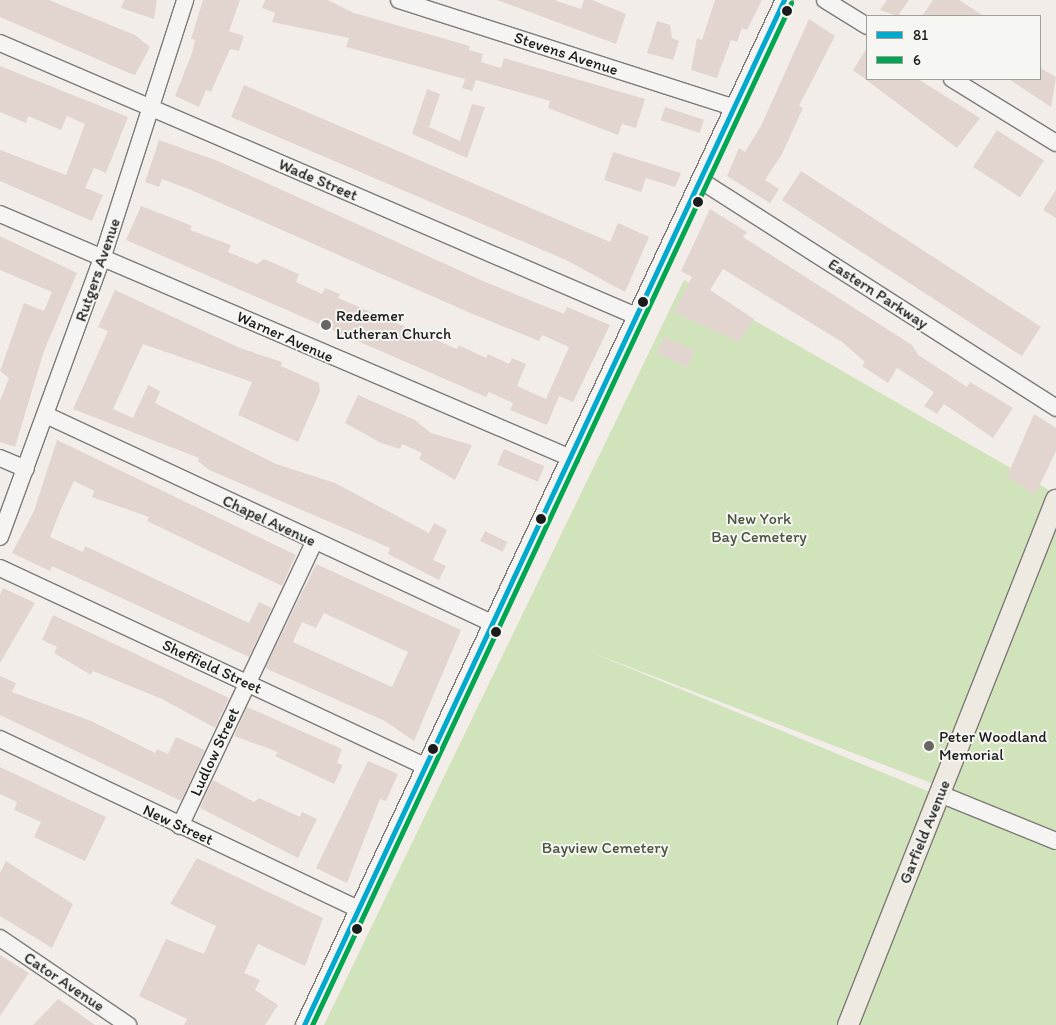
<!DOCTYPE html>
<style>
body{margin:0}
#map{position:relative;width:1056px;height:1025px;overflow:hidden;background:#f3ede9;font-family:Itim,sans-serif}
div>[style]{position:absolute}
[style*='--x']{left:calc(var(--x)*1px);top:calc(var(--y)*1px);width:calc(var(--w)*1px);rotate:calc(var(--a)*1deg)}
.green>*{inset:0;background:#d1e3bb}
.building>*{inset:0;background:#e2d5d0;transform-origin:0 0}
.roads{filter:drop-shadow(1px 0 #7d7a78) drop-shadow(-1px 0 #7d7a78) drop-shadow(0 1px #7d7a78) drop-shadow(0 -1px #7d7a78)}
.minor>*{height:16px;margin:-8px;padding:0 8px;transform-origin:8px;border-radius:8px;background:#f5f4f2}
.major>*{height:20px;margin:-10px;padding:0 10px;transform-origin:10px;border-radius:10px;background:#eeeae2}
.bus-1>*{height:5px;margin:-2.5px;padding:0 2.5px;transform-origin:2.5px;border-radius:2.5px;background:#00a9ce}
.bus-2>*{height:5px;margin:-2.5px;padding:0 2.5px;transform-origin:2.5px;border-radius:2.5px;background:#00a651}
.dots>*{width:14px;height:14px;translate:-50% -50%;box-sizing:border-box;border:2px solid #f6f6f2;border-radius:50%}
span{translate:-50% -50%;white-space:nowrap;text-align:center;line-height:1.15;-webkit-text-stroke:4px #f6f6f2;paint-order:stroke}
.street-label{font-size:16px;color:#1c1c1c}
.poi-label{font-size:16px;color:#1c1c1c}
.left{translate:0 -50%;text-align:left}
.park-label{font-size:16px;color:#4a5541}
.legend{position:absolute;left:866px;top:15px;width:175px;height:65px;box-sizing:border-box;background:#f6f6f2;border:1px solid #9f9f9c;margin:0;padding:6px 9px;list-style:none;font-size:15px;color:#1c1c1c}
.legend li{display:flex;align-items:center;gap:10px;height:25px}
.legend b{width:25px;border:1px solid #9f9f9c}
</style>
<div id="map">
<div class="green">
<div style="clip-path:polygon(684px 280px,1056px 494px,1056px 831px,588px 651px,1056px 844px,1056px 1025px,324px 1025px)"></div>
</div>
<div class="building">
<div style="clip-path:polygon(0 0,49px 0,135px 35px,150px 47px,135px 75px,129px 73px,0 17px)"></div>
<div style="clip-path:polygon(124px 0,157px 0,154px 19px,121px 8px)"></div>
<div style="clip-path:polygon(203px 0,240px 0,229px 31px,244px 36px,239px 51px,230px 49px,211px 92px,206px 90px,199px 107px,175px 96px,192px 53px,195px 40px,191px 39px)"></div>
<div style="clip-path:polygon(265px 0,328px 0,354px 13px,470px 46px,469px 50px,483px 54px,481px 62px,501px 68px,504px 58px,645px 99px,636px 128px,622px 124px,618px 135px,548px 108px,550px 101px,476px 80px,472px 91px,462px 88px,465px 79px,346px 47px,349px 38px,272px 22px,275px 13px,262px 8px)"></div>
<div style="clip-path:polygon(497px 0,554px 0,581px 9px,584px 0,592px 0,626px 14px,616px 44px)"></div>
<div style="clip-path:polygon(715px 0,762px 0,747px 30px,742px 28px,737px 42px,731px 40px,717px 78px,691px 70px,697px 38px,702px 40px)"></div>
<div style="clip-path:polygon(887px 0,909px 0,898px 16px,880px 10px)"></div>
<div style="clip-path:polygon(933px 0,959px 0,984px 16px,922px 16px)"></div>
<div style="clip-path:polygon(809px 19px,835px 36px,799px 106px,803px 108px,782px 154px,765px 180px,779px 189px,770px 203px,727px 176px,739px 148px,745px 152px,761px 126px)"></div>
<div style="clip-path:polygon(657px 21px,670px 25px,672px 38px,679px 41px,673px 60px,647px 53px)"></div>
<div style="clip-path:polygon(867px 48px,867px 79px,918px 79px,980px 118px,957px 148px,853px 70px)"></div>
<div style="clip-path:polygon(0 66px,128px 117px,106px 173px,94px 168px,85px 188px,103px 195px,92px 221px,0 181px,0 150px,66px 175px,85px 124px,67px 116px,61px 130px,28px 116px,26px 123px,0 112px)"></div>
<div style="clip-path:polygon(1040px 68px,1056px 77px,1051px 107px,1009px 79px,1040px 79px)"></div>
<div style="clip-path:polygon(244px 85px,610px 242px,618px 223px,649px 237px,625px 292px,566px 260px,231px 117px)"></div>
<div style="clip-path:polygon(427px 89px,440px 94px,429px 127px,460px 141px,472px 104px,485px 107px,467px 158px,412px 134px)"></div>
<div style="left:665px;top:107px;width:41px;height:14px;rotate:18deg"></div>
<div style="left:997px;top:130px;width:56px;height:44px;rotate:33deg"></div>
<div style="clip-path:polygon(159px 140px,218px 161px,483px 281px,564px 314px,567px 307px,610px 325px,573px 402px,559px 396px,547px 425px,510px 410px,513px 403px,489px 392px,486px 397px,126px 240px,141px 206px,180px 221px,192px 226px,190px 230px,231px 245px,228px 252px,257px 264px,264px 259px,299px 274px,296px 282px,322px 294px,325px 288px,340px 294px,338px 298px,457px 349px,459px 345px,486px 358px,488px 354px,509px 364px,512px 358px,526px 364px,517px 386px,546px 399px,569px 347px,542px 335px,539px 341px,468px 312px,191px 190px,162px 179px,159px 187px,145px 182px)"></div>
<div style="clip-path:polygon(613px 152px,681px 173px,675px 187px,646px 178px,641px 192px,604px 180px)"></div>
<div style="left:801px;top:171px;width:286px;height:35px;rotate:33deg"></div>
<div style="clip-path:polygon(1056px 190px,1056px 218px,1043px 210px)"></div>
<div style="clip-path:polygon(710px 209px,747px 232px,743px 237px,912px 345px,918px 355px,946px 373px,967px 387px,970px 382px,1013px 408px,993px 438px,944px 404px,937px 414px,924px 406px,934px 392px,897px 368px,888px 383px,862px 366px,865px 362px,842px 342px,723px 269px,710px 290px,754px 319px,739px 342px,674px 312px,692px 277px,681px 271px)"></div>
<div style="clip-path:polygon(0 236px,77px 273px,44px 351px,15px 447px,0 442px,0 401px,9px 378px,0 371px,24px 303px,44px 311px,52px 292px,0 270px)"></div>
<div style="clip-path:polygon(115px 290px,240px 348px,282px 362px,281px 366px,319px 383px,320px 391px,298px 442px,238px 415px,252px 382px,143px 344px,113px 409px,133px 418px,148px 385px,160px 391px,155px 403px,276px 464px,335px 483px,429px 533px,434px 523px,447px 530px,433px 560px,446px 566px,439px 580px,388px 554px,390px 548px,209px 470px,198px 461px,199px 458px,73px 409px,108px 331px,98px 327px)"></div>
<div style="left:664px;top:337px;width:34px;height:18px;rotate:24deg"></div>
<div style="clip-path:polygon(358px 395px,415px 420px,431px 433px,472px 445px,455px 480px,419px 459px,422px 453px,402px 444px,400px 449px,381px 443px,345px 423px)"></div>
<div style="clip-path:polygon(1034px 414px,1056px 428px,1056px 451px,1035px 495px,1007px 477px)"></div>
<div style="clip-path:polygon(57px 440px,296px 555px,282px 586px,147px 521px,149px 517px,92px 497px,94px 491px,74px 481px,61px 509px,50px 537px,83px 552px,85px 546px,249px 623px,259px 602px,272px 608px,249px 657px,52px 566px,50px 571px,12px 553px,34px 511px)"></div>
<div style="left:504px;top:449px;width:44px;height:17px;rotate:23deg"></div>
<div style="left:485px;top:531px;width:25px;height:11px;rotate:26deg"></div>
<div style="clip-path:polygon(evenodd,316px 564px,461px 630px,414px 741px,385px 721px,265px 668px,316px 564px,324px 613px,408px 652px,392px 687px,293px 642px,302px 622px,316px 628px,324px 613px)"></div>
<div style="clip-path:polygon(3px 588px,35px 603px,0 663px,0 595px)"></div>
<div style="clip-path:polygon(53px 615px,229px 698px,215px 728px,162px 699px,93px 671px,91px 675px,54px 653px,57px 647px,42px 640px)"></div>
<div style="clip-path:polygon(0 676px,16px 683px,12px 692px,91px 721px,155px 753px,157px 749px,168px 754px,176px 737px,205px 750px,181px 801px,0 715px)"></div>
<div style="clip-path:polygon(247px 707px,342px 749px,337px 763px,343px 765px,334px 784px,275px 756px,278px 752px,234px 736px)"></div>
<div style="clip-path:polygon(368px 761px,398px 774px,386px 801px,380px 799px,347px 883px,316px 868px)"></div>
<div style="clip-path:polygon(0 767px,106px 817px,85px 861px,34px 837px,41px 822px,14px 810px,17px 802px,0 794px)"></div>
<div style="clip-path:polygon(213px 780px,254px 802px,259px 798px,300px 817px,302px 812px,317px 819px,298px 858px,200px 808px)"></div>
<div style="clip-path:polygon(197px 858px,323px 918px,305px 966px,258px 944px,244px 973px,260px 980px,255px 990px,278px 1005px,265px 1025px,184px 1025px,187px 1019px,139px 996px,166px 939px,204px 954px,216px 926px,170px 904px)"></div>
<div style="clip-path:polygon(6px 861px,73px 904px,52px 948px,0 916px,0 873px)"></div>
<div style="clip-path:polygon(0 955px,29px 973px,0 1016px)"></div>
<div style="clip-path:polygon(58px 999px,67px 1005px,95px 1025px,33px 1025px)"></div>
</div>
<div class="roads">
<div class="minor">
<div style="--x:399;--y:0;--w:351;--a:17.8"></div>
<div style="--x:825;--y:0;--w:49;--a:31.8"></div>
<div style="--x:0;--y:43;--w:692;--a:23.23"></div>
<div style="--x:952;--y:79;--w:122;--a:31.6"></div>
<div style="--x:700;--y:180;--w:423;--a:32.6"></div>
<div style="--x:0;--y:214;--w:621;--a:23.14"></div>
<div style="--x:48;--y:416;--w:489;--a:25"></div>
<div style="--x:0;--y:458;--w:28;--a:23"></div>
<div style="--x:0;--y:537;--w:299;--a:-69.9"></div>
<div style="--x:103;--y:256;--w:269;--a:-72.2"></div>
<div style="--x:0;--y:568;--w:469;--a:25"></div>
<div style="--x:0;--y:739;--w:396;--a:25.4"></div>
<div style="--x:940;--y:794;--w:125;--a:22.1"></div>
<div style="--x:180;--y:826;--w:314;--a:-64.7"></div>
<div style="--x:0;--y:938;--w:155;--a:34.2"></div>
<div style="--x:304;--y:1025;--w:1132;--a:-64.91"></div>
</div>
<div class="major">
<div style="--x:848;--y:1025;--w:565;--a:-68.39"></div>
</div>
</div>
<div class="bus-1">
<div style="--x:304;--y:1025;--w:1132;--a:-64.91"></div>
</div>
<div class="bus-2">
<div style="--x:312;--y:1025;--w:1129;--a:-64.89"></div>
</div>
<div class="dots">
<div style="left:787px;top:11px;background:#1c1c1c"></div>
<div style="left:698px;top:202px;background:#1c1c1c"></div>
<div style="left:643px;top:302px;background:#1c1c1c"></div>
<div style="left:326px;top:325px;background:#676564"></div>
<div style="left:541px;top:519px;background:#1c1c1c"></div>
<div style="left:496px;top:632px;background:#1c1c1c"></div>
<div style="left:929px;top:746px;background:#676564"></div>
<div style="left:433px;top:749px;background:#1c1c1c"></div>
<div style="left:357px;top:929px;background:#1c1c1c"></div>
</div>
<div class="street-label">
<span style="left:566px;top:54px;rotate:18deg">Stevens Avenue</span>
<span style="left:318px;top:180px;rotate:23deg">Wade Street</span>
<span style="left:98px;top:270px;rotate:-71deg">Rutgers Avenue</span>
<span style="left:878px;top:294px;rotate:33deg">Eastern Parkway</span>
<span style="left:285px;top:337px;rotate:24deg">Warner Avenue</span>
<span style="left:269px;top:521px;rotate:25deg">Chapel Avenue</span>
<span style="left:212px;top:667px;rotate:25deg">Sheffield Street</span>
<span style="left:215px;top:752px;rotate:-65deg">Ludlow Street</span>
<span style="left:178px;top:825px;rotate:25deg">New Street</span>
<span style="left:925px;top:832px;rotate:-68deg">Garfield Avenue</span>
<span style="left:64px;top:982px;rotate:34deg">Cator Avenue</span>
</div>
<div class="poi-label">
<span class="left" style="left:336px;top:325px">Redeemer<br>Lutheran Church</span>
<span class="left" style="left:939px;top:746px">Peter Woodland<br>Memorial</span>
</div>
<div class="park-label">
<span style="left:759px;top:528px">New York<br>Bay Cemetery</span>
<span style="left:605px;top:848px">Bayview Cemetery</span>
</div>
<ul class="legend">
<li><b style="height:6px;background:#00a9ce"></b>81</li>
<li><b style="height:6px;background:#00a651"></b>6</li>
</ul>
</div>
